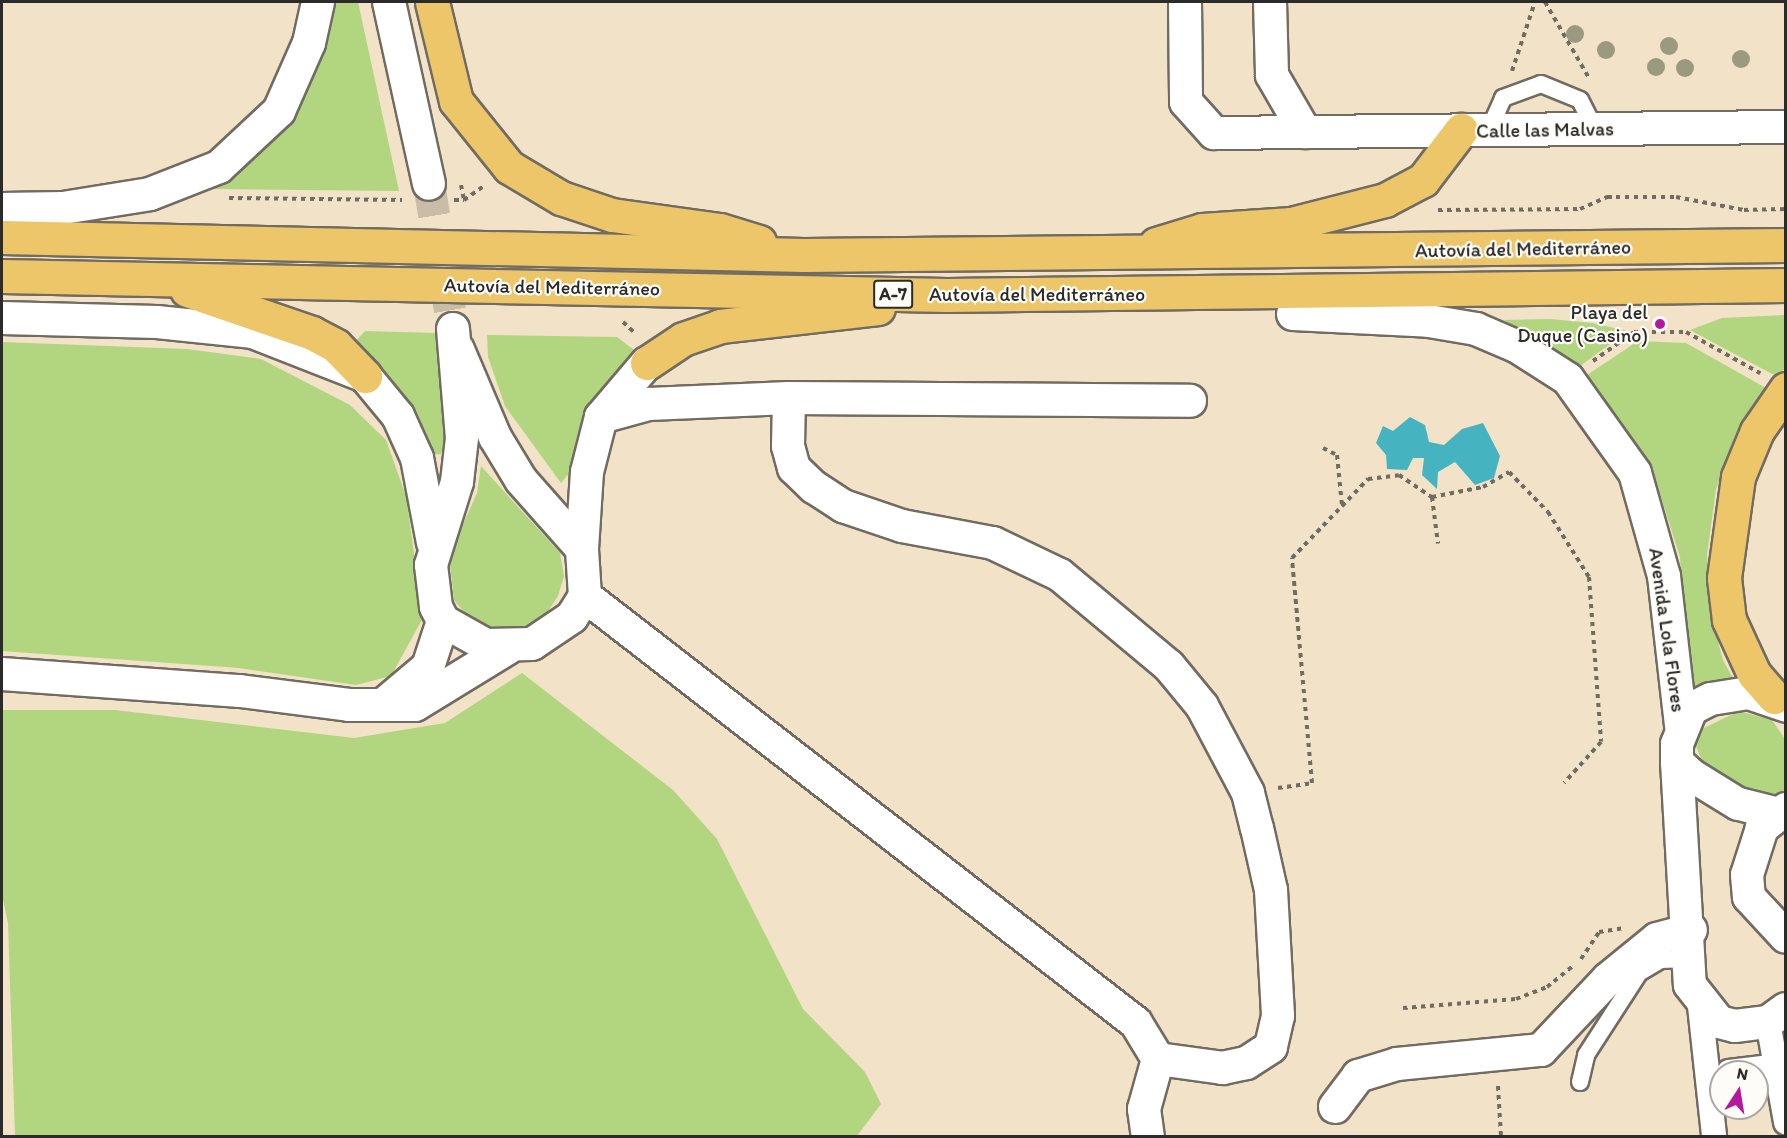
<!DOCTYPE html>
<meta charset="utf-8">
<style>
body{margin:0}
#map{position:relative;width:1787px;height:1138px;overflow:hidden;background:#f2e2c7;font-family:Itim,sans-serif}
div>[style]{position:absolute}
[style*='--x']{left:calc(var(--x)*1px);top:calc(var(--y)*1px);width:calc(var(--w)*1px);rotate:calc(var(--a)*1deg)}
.green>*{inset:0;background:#b2d67f}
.water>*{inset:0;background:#46b4c0}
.minor-tunnel>*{height:32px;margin-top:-16px;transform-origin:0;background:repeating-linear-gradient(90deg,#cabda8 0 32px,transparent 0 48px)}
.path>*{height:4px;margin-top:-2px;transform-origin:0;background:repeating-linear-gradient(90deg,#716b62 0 4.5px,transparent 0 9px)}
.roads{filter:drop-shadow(2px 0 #716b62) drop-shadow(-2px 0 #716b62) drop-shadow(0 2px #716b62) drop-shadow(0 -2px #716b62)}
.service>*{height:16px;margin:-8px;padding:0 8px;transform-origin:8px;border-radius:8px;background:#fff}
.pedestrian>*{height:24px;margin:-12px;padding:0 12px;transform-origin:12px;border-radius:12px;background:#fff}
.minor>*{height:32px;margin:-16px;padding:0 16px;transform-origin:16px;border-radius:16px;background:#fff}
.trunk>*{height:33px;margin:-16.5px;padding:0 16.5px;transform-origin:16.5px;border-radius:16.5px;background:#ecc669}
.trees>*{width:18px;height:18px;margin:-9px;border-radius:50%;background:#9b997f}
.dots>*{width:16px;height:16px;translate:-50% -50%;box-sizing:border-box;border:3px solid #fdfcf7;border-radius:50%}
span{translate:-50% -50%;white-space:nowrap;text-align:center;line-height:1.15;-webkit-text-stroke:4.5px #fdfcf7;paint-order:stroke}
.shield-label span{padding:2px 4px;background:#fdfcf7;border:2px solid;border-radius:4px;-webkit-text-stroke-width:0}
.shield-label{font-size:18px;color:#2b2b2b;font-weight:700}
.street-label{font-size:20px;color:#2b2b2b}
.poi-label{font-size:20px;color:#2b2b2b}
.right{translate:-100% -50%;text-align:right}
.frame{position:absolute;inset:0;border:3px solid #2b2b2b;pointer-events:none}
.north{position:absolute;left:1709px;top:1060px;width:60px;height:60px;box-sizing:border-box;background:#fdfcf7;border:2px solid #a9a8a5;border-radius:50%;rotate:12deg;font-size:16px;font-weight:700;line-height:24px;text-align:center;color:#2b2b2b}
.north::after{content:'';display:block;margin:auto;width:21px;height:27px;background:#b5179e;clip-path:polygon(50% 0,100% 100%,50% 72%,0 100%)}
</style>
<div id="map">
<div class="green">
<div style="clip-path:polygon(331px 2px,358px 2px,399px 191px,208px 189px,237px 169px)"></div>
<div style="clip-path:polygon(1785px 315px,1785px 369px,1776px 376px,1690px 330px,1722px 318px)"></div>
<div style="clip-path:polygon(1551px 319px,1592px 323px,1628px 331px,1576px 369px,1504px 320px)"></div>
<div style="clip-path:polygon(365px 331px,437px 333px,447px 435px,441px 454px,431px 455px,352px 345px)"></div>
<div style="clip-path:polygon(487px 335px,617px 337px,634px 350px,589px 409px,570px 472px,561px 483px,505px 406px,488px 357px)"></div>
<div style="clip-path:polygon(1638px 341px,1686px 343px,1766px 388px,1738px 431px,1716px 489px,1707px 555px,1711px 616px,1723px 660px,1738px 687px,1689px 698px,1680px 557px,1660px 494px,1637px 445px,1584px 377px)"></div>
<div style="clip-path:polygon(2px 342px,187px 349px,261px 359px,350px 405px,386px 440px,406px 496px,423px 618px,391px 676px,356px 685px,239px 668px,2px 651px)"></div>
<div style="clip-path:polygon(481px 466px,560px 553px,564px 576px,558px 596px,542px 620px,529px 626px,491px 630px,468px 617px,454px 600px,449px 556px,477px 493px)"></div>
<div style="clip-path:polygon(522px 673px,673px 790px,717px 839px,803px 1009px,865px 1072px,881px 1104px,857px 1136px,15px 1136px,8px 923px,2px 895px,2px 710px,115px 710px,354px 738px,445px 723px)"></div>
<div style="clip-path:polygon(1739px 711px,1772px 720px,1785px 739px,1785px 790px,1778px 797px,1761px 798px,1702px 761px,1696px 746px,1700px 730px)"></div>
</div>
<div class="water">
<div style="clip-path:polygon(1410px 417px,1425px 425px,1429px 442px,1444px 445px,1462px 429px,1483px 423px,1500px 456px,1494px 478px,1475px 485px,1455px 462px,1438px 472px,1437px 489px,1422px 475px,1424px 458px,1413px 458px,1407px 470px,1387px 469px,1386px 455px,1376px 443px,1383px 426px,1393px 431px)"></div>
</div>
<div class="minor-tunnel">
<div style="--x:429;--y:184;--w:147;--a:80.6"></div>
</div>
<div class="path">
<div style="--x:1545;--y:2;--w:88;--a:59.9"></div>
<div style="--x:1512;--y:71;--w:73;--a:-71.6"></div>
<div style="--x:461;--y:185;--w:15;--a:79"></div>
<div style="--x:229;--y:198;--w:173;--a:0.7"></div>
<div style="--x:454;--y:200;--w:10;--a:0"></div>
<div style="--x:464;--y:200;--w:24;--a:-35"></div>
<div style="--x:1438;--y:210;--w:142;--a:-0.4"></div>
<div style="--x:1580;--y:209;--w:30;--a:-24"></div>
<div style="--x:1607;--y:197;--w:69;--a:0"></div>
<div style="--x:1676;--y:197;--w:69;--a:10.8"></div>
<div style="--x:1744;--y:210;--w:42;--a:-1.4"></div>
<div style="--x:623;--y:322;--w:16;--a:43"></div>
<div style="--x:1593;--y:361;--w:50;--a:-35.3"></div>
<div style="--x:1634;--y:332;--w:52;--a:0"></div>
<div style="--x:1686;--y:332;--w:85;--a:29"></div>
<div style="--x:1323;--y:448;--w:16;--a:27"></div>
<div style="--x:1337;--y:455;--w:50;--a:84.3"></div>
<div style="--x:1432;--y:497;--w:47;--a:82.7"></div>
<div style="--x:1278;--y:788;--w:34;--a:-8"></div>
<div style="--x:1312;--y:783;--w:226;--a:-95.1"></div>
<div style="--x:1292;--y:558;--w:110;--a:-46.1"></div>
<div style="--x:1368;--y:479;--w:31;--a:-7"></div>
<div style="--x:1399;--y:475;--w:40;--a:34"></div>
<div style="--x:1432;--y:497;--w:52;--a:-11.1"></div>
<div style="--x:1483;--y:487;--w:30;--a:-30"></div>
<div style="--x:1509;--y:472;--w:56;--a:45.7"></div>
<div style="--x:1548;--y:512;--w:77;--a:57.8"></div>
<div style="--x:1589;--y:577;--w:165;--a:85.8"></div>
<div style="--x:1601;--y:742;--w:55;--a:132.1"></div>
<div style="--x:1581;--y:959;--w:32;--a:-56"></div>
<div style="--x:1599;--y:932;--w:24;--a:-9"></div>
<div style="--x:1403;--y:1008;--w:113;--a:-4.6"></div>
<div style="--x:1516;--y:999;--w:33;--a:-21"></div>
<div style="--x:1547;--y:987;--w:33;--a:-39"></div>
<div style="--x:1498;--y:1086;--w:50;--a:86.6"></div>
</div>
<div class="roads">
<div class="service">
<div style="--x:1489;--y:130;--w:35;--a:-66"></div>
<div style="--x:1503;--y:98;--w:40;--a:-20.2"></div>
<div style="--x:1541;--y:84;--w:42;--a:22.3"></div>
<div style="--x:1580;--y:100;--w:33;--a:63"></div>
<div style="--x:1580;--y:1082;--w:28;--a:-77"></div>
<div style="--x:1586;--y:1055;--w:98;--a:-57.1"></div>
<div style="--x:1639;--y:973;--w:26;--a:-31"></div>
<div style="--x:1661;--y:960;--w:26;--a:-2"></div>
</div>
<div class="pedestrian">
<div style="--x:1699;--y:997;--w:140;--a:83.8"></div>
<div style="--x:1768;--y:1022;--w:102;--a:79.8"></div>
<div style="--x:1729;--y:1072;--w:48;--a:-7.1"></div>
</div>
<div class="minor">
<div style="--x:389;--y:2;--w:186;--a:77.6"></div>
<div style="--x:1185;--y:2;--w:100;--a:89.4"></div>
<div style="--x:1186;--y:102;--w:42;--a:47.9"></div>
<div style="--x:1214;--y:133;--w:572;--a:-0.6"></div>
<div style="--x:1270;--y:2;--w:73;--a:88.4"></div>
<div style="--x:1272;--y:75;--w:66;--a:59.9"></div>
<div style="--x:2;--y:209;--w:61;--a:-0.9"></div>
<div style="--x:63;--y:208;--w:88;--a:-9.1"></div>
<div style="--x:150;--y:194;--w:74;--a:-21.4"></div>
<div style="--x:219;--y:167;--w:82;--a:-43"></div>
<div style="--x:279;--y:111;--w:74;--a:-66.2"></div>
<div style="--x:309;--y:43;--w:42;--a:-77.6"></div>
<div style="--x:1293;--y:314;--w:136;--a:2.9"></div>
<div style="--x:1429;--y:321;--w:48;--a:9.7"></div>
<div style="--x:1476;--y:329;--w:46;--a:23.2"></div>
<div style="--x:1518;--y:347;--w:59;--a:32.6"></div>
<div style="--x:1568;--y:379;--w:115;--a:54.5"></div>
<div style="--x:1635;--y:473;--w:107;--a:74.3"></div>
<div style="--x:1664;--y:576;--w:151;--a:83.5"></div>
<div style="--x:2;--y:318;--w:155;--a:1.5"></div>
<div style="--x:157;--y:322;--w:97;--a:5.9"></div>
<div style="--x:253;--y:332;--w:120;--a:21.4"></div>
<div style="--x:365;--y:376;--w:52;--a:50.5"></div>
<div style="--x:398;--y:416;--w:46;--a:65.7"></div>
<div style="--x:417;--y:458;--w:86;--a:79.3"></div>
<div style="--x:453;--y:329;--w:109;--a:85.3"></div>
<div style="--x:462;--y:438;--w:44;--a:96.5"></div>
<div style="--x:457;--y:482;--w:87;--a:107.4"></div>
<div style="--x:431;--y:565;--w:42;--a:83.2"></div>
<div style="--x:436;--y:607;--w:16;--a:63"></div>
<div style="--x:443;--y:621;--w:49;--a:29.2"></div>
<div style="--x:486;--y:645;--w:46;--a:-1.2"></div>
<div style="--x:532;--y:644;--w:48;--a:-34"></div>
<div style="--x:572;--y:617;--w:25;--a:-58"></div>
<div style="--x:585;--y:596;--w:47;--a:-93.7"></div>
<div style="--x:582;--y:549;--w:92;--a:-131.5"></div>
<div style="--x:521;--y:480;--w:50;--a:-121.2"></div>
<div style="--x:495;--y:437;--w:95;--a:-113"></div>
<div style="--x:789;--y:398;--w:48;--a:91.2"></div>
<div style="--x:788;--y:446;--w:23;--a:75"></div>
<div style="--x:794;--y:468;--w:28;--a:44"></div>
<div style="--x:814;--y:487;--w:35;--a:33"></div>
<div style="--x:843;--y:506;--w:62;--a:18.7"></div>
<div style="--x:902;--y:526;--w:93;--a:10.6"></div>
<div style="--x:993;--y:543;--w:74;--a:25.5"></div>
<div style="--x:1060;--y:575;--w:142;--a:39.9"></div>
<div style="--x:1169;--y:666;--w:52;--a:50.5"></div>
<div style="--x:1202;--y:706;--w:98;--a:62.1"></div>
<div style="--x:1248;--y:793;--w:36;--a:76"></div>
<div style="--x:1257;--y:828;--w:64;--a:77.3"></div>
<div style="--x:1271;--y:890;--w:126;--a:86.8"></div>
<div style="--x:1278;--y:1016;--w:32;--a:103"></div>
<div style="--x:1271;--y:1047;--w:30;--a:147"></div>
<div style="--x:1246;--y:1063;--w:24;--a:168"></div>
<div style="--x:1223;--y:1068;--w:66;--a:-172.1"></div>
<div style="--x:601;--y:417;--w:50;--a:-15.2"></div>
<div style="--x:649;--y:404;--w:140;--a:-2.5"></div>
<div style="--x:789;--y:398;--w:401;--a:0.4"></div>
<div style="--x:582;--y:549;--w:77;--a:-86.3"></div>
<div style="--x:587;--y:472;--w:57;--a:-75.7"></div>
<div style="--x:601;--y:417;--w:71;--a:-49.6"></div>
<div style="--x:585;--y:596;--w:697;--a:37.77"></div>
<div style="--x:1136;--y:1023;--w:42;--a:58.6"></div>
<div style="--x:1158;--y:1059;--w:52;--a:105.6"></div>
<div style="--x:1144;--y:1109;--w:27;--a:82"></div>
<div style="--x:2;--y:674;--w:239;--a:4.1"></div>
<div style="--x:240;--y:691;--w:110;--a:7.3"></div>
<div style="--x:349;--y:705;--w:66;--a:0"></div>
<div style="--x:415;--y:705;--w:109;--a:-31.5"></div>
<div style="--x:384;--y:704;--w:57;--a:-40.1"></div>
<div style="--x:428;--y:667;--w:48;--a:-71.9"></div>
<div style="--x:1677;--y:762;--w:223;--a:86.7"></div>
<div style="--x:1690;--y:985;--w:47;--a:51.9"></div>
<div style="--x:1719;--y:1022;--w:16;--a:14"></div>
<div style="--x:1735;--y:1026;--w:33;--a:-7"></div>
<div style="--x:1768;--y:1022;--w:22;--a:-36"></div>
<div style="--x:1786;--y:809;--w:31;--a:142"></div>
<div style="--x:1762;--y:828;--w:49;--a:107.7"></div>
<div style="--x:1747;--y:875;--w:22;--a:85"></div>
<div style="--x:1749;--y:897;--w:54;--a:47.2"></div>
<div style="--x:1775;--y:813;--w:38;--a:-166"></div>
<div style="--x:1738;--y:804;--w:55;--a:-148.3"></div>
<div style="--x:1691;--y:775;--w:19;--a:-137"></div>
<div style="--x:1677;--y:762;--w:18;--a:-90"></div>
<div style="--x:1677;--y:744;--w:38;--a:-68"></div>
<div style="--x:1691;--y:709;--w:22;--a:-27"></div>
<div style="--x:1711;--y:699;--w:38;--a:-9"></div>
<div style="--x:1749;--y:693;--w:39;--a:19"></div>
<div style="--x:1335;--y:1107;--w:39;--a:-53"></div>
<div style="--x:1358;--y:1076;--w:41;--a:-17.1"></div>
<div style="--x:1397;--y:1064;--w:145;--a:-5.6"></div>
<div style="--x:1541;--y:1050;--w:98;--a:-46.7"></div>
<div style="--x:1608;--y:979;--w:63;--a:-39.2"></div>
<div style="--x:1657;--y:939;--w:35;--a:-15"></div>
</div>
<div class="trunk">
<div style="--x:432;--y:2;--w:102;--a:76.4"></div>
<div style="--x:456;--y:101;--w:85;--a:51.2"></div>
<div style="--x:509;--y:167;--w:61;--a:30.8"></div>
<div style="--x:561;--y:198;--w:54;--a:18.4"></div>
<div style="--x:612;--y:215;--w:109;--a:7.9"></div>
<div style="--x:720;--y:230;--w:41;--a:17.1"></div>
<div style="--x:2;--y:237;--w:802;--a:1.29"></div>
<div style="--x:804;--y:255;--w:982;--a:-0.58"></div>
<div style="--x:1156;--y:244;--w:48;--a:-16.9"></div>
<div style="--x:1202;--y:230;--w:89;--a:-3.9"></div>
<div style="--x:1291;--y:224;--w:97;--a:-14.3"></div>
<div style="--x:1385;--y:200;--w:43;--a:-27.8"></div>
<div style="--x:1423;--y:180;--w:63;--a:-52.8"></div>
<div style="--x:2;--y:276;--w:945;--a:1.15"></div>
<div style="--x:947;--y:295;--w:839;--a:-0.68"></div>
<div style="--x:187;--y:290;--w:132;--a:19"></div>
<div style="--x:312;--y:333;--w:27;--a:28"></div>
<div style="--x:336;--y:346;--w:42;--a:46"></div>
<div style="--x:647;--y:363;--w:43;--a:-33.7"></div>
<div style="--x:683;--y:339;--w:39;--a:-19"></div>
<div style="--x:720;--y:326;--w:159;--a:-6.5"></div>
<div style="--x:1774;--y:697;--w:30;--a:-131"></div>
<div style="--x:1754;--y:674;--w:60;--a:-114.8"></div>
<div style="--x:1729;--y:620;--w:42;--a:-96.8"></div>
<div style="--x:1724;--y:578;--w:102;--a:-82.1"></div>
<div style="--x:1738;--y:477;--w:50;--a:-67.6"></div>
<div style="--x:1757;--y:431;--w:51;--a:-55.4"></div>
</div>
</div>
<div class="trees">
<div style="left:1575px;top:34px"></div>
<div style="left:1669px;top:46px"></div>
<div style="left:1606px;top:50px"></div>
<div style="left:1741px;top:59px"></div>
<div style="left:1656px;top:67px"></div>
<div style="left:1685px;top:68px"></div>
</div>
<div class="dots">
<div style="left:1660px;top:324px;background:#b5179e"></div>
</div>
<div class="shield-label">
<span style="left:893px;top:294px">A-7</span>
</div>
<div class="street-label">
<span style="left:1545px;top:130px;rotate:-1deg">Calle las Malvas</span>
<span style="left:1523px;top:249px;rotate:-1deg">Autovía del Mediterráneo</span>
<span style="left:552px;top:287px;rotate:1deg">Autovía del Mediterráneo</span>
<span style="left:1037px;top:294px">Autovía del Mediterráneo</span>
<span style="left:1667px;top:630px;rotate:82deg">Avenida Lola Flores</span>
</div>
<div class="poi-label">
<span class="right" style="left:1648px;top:324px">Playa del<br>Duque (Casino)</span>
</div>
<div class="frame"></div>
<div class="north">N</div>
</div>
